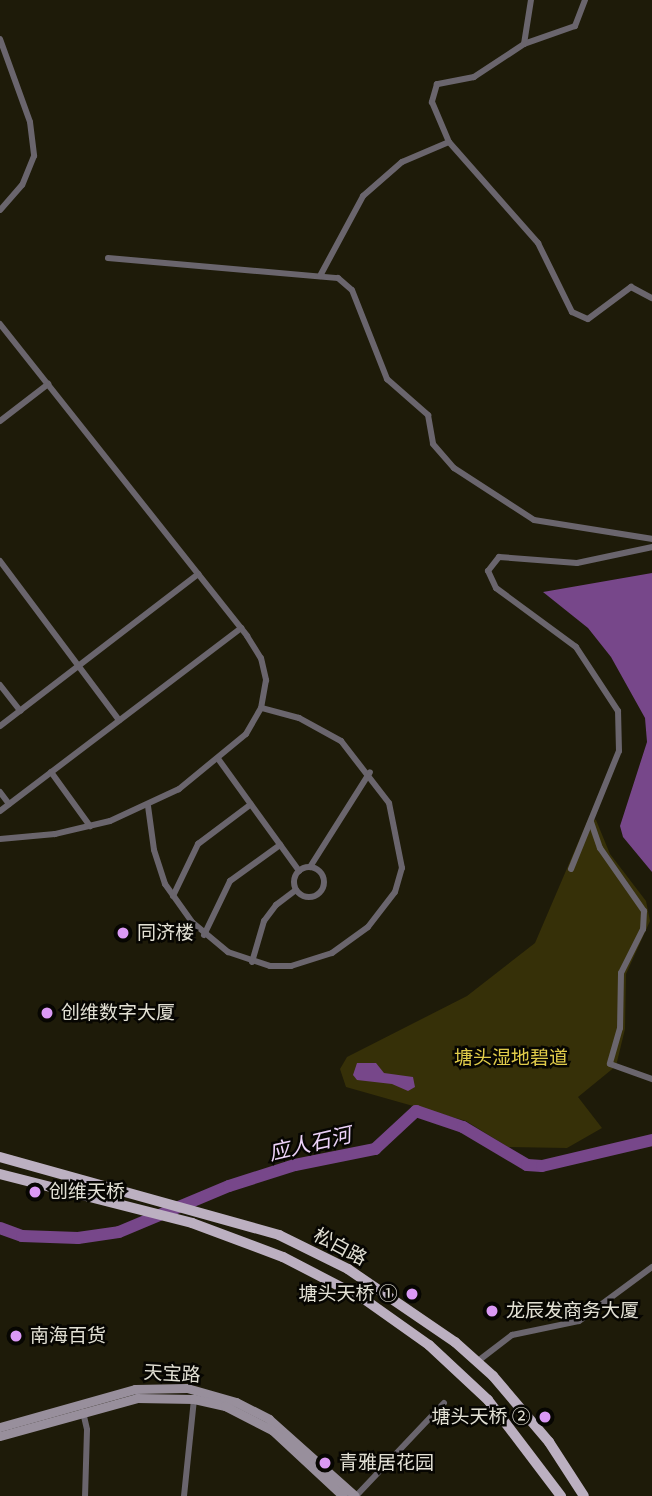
<!DOCTYPE html>
<meta charset="utf-8">
<style>
body{margin:0}
#map{position:relative;width:652px;height:1496px;overflow:hidden;background:#1e1b09;font-family:"Public Sans","Noto Sans SC",sans-serif}
div>[style]{position:absolute}
[style*='--x']{left:calc(var(--x)*1px);top:calc(var(--y)*1px);width:calc(var(--w)*1px);rotate:calc(var(--a)*1deg)}
.green>*{inset:0;background:#363008}
.water>*{inset:0;background:#77478a}
.river>*{height:12px;margin:-6px;padding:0 6px;transform-origin:6px;border-radius:6px;background:#77478a}
.street>*{height:6px;margin:-3px;padding:0 3px;transform-origin:3px;border-radius:3px;background:#6a656d}
.street>.ring{margin:-3px;padding:0;box-sizing:content-box;background:none;border:6px solid #6a656d;border-radius:50%}
.secondary>*{height:9px;margin:-4.5px;padding:0 4.5px;transform-origin:4.5px;border-radius:4.5px;background:#988f9c}
.primary>*{height:10px;margin:-5px;padding:0 5px;transform-origin:5px;border-radius:5px;background:#bcb0c1}
.dots>*{width:19px;height:19px;translate:-50% -50%;box-sizing:border-box;border:4px solid #070602;border-radius:50%}
span{translate:-50% -50%;white-space:nowrap;text-align:center;line-height:1.15;-webkit-text-stroke:5px #070602;paint-order:stroke}
.poi-label{font-size:19px;color:#e2e0d4}
.left{translate:0 -50%;text-align:left}
.right{translate:-100% -50%;text-align:right}
.park-label{font-size:19px;color:#e1cc4a}
.street-label{font-size:19px;color:#e2e0d4}
.water-label{font-size:21px;color:#eed3fa;font-style:italic}
</style>
<div id="map">
<div class="green">
<div style="clip-path:polygon(589px 817px,596px 820px,610px 854px,646px 901px,650px 921px,626px 974px,625px 1029px,616px 1066px,578px 1097px,602px 1128px,567px 1148px,508px 1147px,466px 1121px,346px 1087px,340px 1069px,347px 1057px,467px 996px,535px 943px)"></div>
</div>
<div class="water">
<div style="clip-path:polygon(652px 573px,652px 872px,623px 837px,620px 826px,647px 742px,645px 718px,611px 657px,588px 628px,543px 592px)"></div>
<div style="clip-path:polygon(357px 1063px,376px 1063px,384px 1073px,413px 1077px,415px 1087px,408px 1091px,392px 1084px,357px 1080px,353px 1075px)"></div>
</div>
<div class="river">
<div style="--x:0;--y:1228;--w:23;--a:20"></div>
<div style="--x:22;--y:1236;--w:56;--a:2"></div>
<div style="--x:78;--y:1238;--w:41;--a:-8.3"></div>
<div style="--x:119;--y:1232;--w:119;--a:-22.7"></div>
<div style="--x:229;--y:1186;--w:69;--a:-17.7"></div>
<div style="--x:295;--y:1165;--w:82;--a:-11.3"></div>
<div style="--x:375;--y:1149;--w:56;--a:-42.8"></div>
<div style="--x:416;--y:1111;--w:50;--a:18.8"></div>
<div style="--x:463;--y:1127;--w:74;--a:30.7"></div>
<div style="--x:527;--y:1165;--w:15;--a:4"></div>
<div style="--x:542;--y:1166;--w:113;--a:-13.3"></div>
</div>
<div class="street">
<div style="--x:585;--y:0;--w:28;--a:111"></div>
<div style="--x:575;--y:26;--w:54;--a:160.6"></div>
<div style="--x:524;--y:44;--w:60;--a:146.6"></div>
<div style="--x:474;--y:77;--w:38;--a:169"></div>
<div style="--x:437;--y:84;--w:19;--a:106"></div>
<div style="--x:432;--y:102;--w:43;--a:67"></div>
<div style="--x:449;--y:142;--w:135;--a:48.6"></div>
<div style="--x:538;--y:243;--w:77;--a:63.8"></div>
<div style="--x:572;--y:312;--w:17;--a:24"></div>
<div style="--x:588;--y:319;--w:54;--a:-36.7"></div>
<div style="--x:631;--y:287;--w:24;--a:28"></div>
<div style="--x:0;--y:39;--w:88;--a:70.1"></div>
<div style="--x:30;--y:122;--w:34;--a:83"></div>
<div style="--x:34;--y:156;--w:31;--a:112"></div>
<div style="--x:22;--y:185;--w:33;--a:131"></div>
<div style="--x:524;--y:44;--w:45;--a:-81"></div>
<div style="--x:108;--y:258;--w:231;--a:5"></div>
<div style="--x:338;--y:278;--w:18;--a:41"></div>
<div style="--x:352;--y:290;--w:96;--a:68.5"></div>
<div style="--x:387;--y:379;--w:55;--a:41.3"></div>
<div style="--x:428;--y:415;--w:29;--a:80"></div>
<div style="--x:433;--y:444;--w:32;--a:49"></div>
<div style="--x:454;--y:468;--w:95;--a:33"></div>
<div style="--x:534;--y:520;--w:120;--a:9.1"></div>
<div style="--x:320;--y:276;--w:91;--a:-61.7"></div>
<div style="--x:363;--y:196;--w:52;--a:-41.1"></div>
<div style="--x:402;--y:162;--w:51;--a:-23.1"></div>
<div style="--x:0;--y:324;--w:398;--a:51.6"></div>
<div style="--x:247;--y:636;--w:26;--a:58"></div>
<div style="--x:261;--y:658;--w:23;--a:77"></div>
<div style="--x:266;--y:680;--w:28;--a:100"></div>
<div style="--x:261;--y:708;--w:30;--a:120"></div>
<div style="--x:246;--y:734;--w:87;--a:140.6"></div>
<div style="--x:179;--y:789;--w:76;--a:155.1"></div>
<div style="--x:110;--y:821;--w:57;--a:166.7"></div>
<div style="--x:55;--y:834;--w:55;--a:174.8"></div>
<div style="--x:0;--y:421;--w:61;--a:-37.6"></div>
<div style="--x:0;--y:561;--w:199;--a:53.2"></div>
<div style="--x:0;--y:685;--w:33;--a:52"></div>
<div style="--x:0;--y:726;--w:250;--a:-37.5"></div>
<div style="--x:219;--y:760;--w:137;--a:54.2"></div>
<div style="--x:51;--y:772;--w:67;--a:54.2"></div>
<div style="--x:0;--y:792;--w:15;--a:53"></div>
<div style="--x:148;--y:806;--w:44;--a:82.2"></div>
<div style="--x:154;--y:850;--w:36;--a:72"></div>
<div style="--x:165;--y:884;--w:47;--a:54.6"></div>
<div style="--x:192;--y:922;--w:47;--a:39.8"></div>
<div style="--x:228;--y:952;--w:44;--a:18.4"></div>
<div style="--x:270;--y:966;--w:21;--a:0"></div>
<div style="--x:291;--y:966;--w:43;--a:-17.6"></div>
<div style="--x:332;--y:953;--w:44;--a:-35.8"></div>
<div style="--x:368;--y:927;--w:44;--a:-52.4"></div>
<div style="--x:395;--y:892;--w:25;--a:-74"></div>
<div style="--x:402;--y:868;--w:66;--a:-101.3"></div>
<div style="--x:389;--y:803;--w:78;--a:-127.7"></div>
<div style="--x:341;--y:741;--w:48;--a:-151.3"></div>
<div style="--x:299;--y:718;--w:39;--a:-165"></div>
<div style="--x:0;--y:811;--w:303;--a:-37.2"></div>
<div style="--x:591;--y:822;--w:28;--a:71"></div>
<div style="--x:600;--y:848;--w:77;--a:55.1"></div>
<div style="--x:644;--y:911;--w:18;--a:93"></div>
<div style="--x:643;--y:929;--w:49;--a:116.6"></div>
<div style="--x:621;--y:973;--w:55;--a:91"></div>
<div style="--x:620;--y:1028;--w:37;--a:106"></div>
<div style="--x:610;--y:1064;--w:45;--a:19.7"></div>
<div style="--x:310;--y:867;--w:112;--a:-57.7"></div>
<div class="ring" style="left:294px;top:867px;width:24px;height:24px"></div>
<div style="--x:571;--y:869;--w:127;--a:-67.9"></div>
<div style="--x:619;--y:751;--w:40;--a:-91.4"></div>
<div style="--x:618;--y:711;--w:77;--a:-123.3"></div>
<div style="--x:576;--y:647;--w:99;--a:-143.6"></div>
<div style="--x:496;--y:588;--w:19;--a:-115"></div>
<div style="--x:488;--y:571;--w:18;--a:-52"></div>
<div style="--x:499;--y:557;--w:78;--a:4.4"></div>
<div style="--x:577;--y:563;--w:77;--a:-12"></div>
<div style="--x:173;--y:896;--w:58;--a:-64.3"></div>
<div style="--x:198;--y:844;--w:66;--a:-37"></div>
<div style="--x:204;--y:935;--w:60;--a:-64.3"></div>
<div style="--x:230;--y:881;--w:62;--a:-35.8"></div>
<div style="--x:252;--y:962;--w:43;--a:-73.7"></div>
<div style="--x:264;--y:921;--w:20;--a:-53"></div>
<div style="--x:276;--y:905;--w:25;--a:-37"></div>
<div style="--x:478;--y:1361;--w:43;--a:-37.4"></div>
<div style="--x:512;--y:1335;--w:68;--a:-11.8"></div>
<div style="--x:579;--y:1321;--w:91;--a:-36.5"></div>
<div style="--x:83;--y:1412;--w:18;--a:77"></div>
<div style="--x:87;--y:1430;--w:66;--a:91.7"></div>
<div style="--x:184;--y:1496;--w:98;--a:-84.1"></div>
<div style="--x:356;--y:1496;--w:128;--a:-46.6"></div>
</div>
<div class="secondary">
<div style="--x:0;--y:1427;--w:140;--a:-15.7"></div>
<div style="--x:135;--y:1389;--w:52;--a:-1.1"></div>
<div style="--x:187;--y:1388;--w:51;--a:15.9"></div>
<div style="--x:236;--y:1402;--w:37;--a:27"></div>
<div style="--x:269;--y:1419;--w:115;--a:41.8"></div>
<div style="--x:0;--y:1436;--w:142;--a:-15.5"></div>
<div style="--x:137;--y:1398;--w:57;--a:1"></div>
<div style="--x:194;--y:1399;--w:32;--a:13"></div>
<div style="--x:225;--y:1406;--w:53;--a:27.1"></div>
<div style="--x:272;--y:1430;--w:97;--a:42.9"></div>
</div>
<div class="primary">
<div style="--x:0;--y:1157;--w:290;--a:15.6"></div>
<div style="--x:279;--y:1235;--w:77;--a:26.2"></div>
<div style="--x:348;--y:1269;--w:130;--a:34.3"></div>
<div style="--x:455;--y:1342;--w:51;--a:41.8"></div>
<div style="--x:493;--y:1376;--w:87;--a:49.7"></div>
<div style="--x:549;--y:1442;--w:64;--a:57.1"></div>
<div style="--x:0;--y:1174;--w:198;--a:14.3"></div>
<div style="--x:192;--y:1223;--w:97;--a:20.5"></div>
<div style="--x:283;--y:1257;--w:91;--a:27.4"></div>
<div style="--x:364;--y:1299;--w:80;--a:35.3"></div>
<div style="--x:429;--y:1345;--w:81;--a:43"></div>
<div style="--x:488;--y:1400;--w:121;--a:52.8"></div>
</div>
<div class="dots">
<div style="left:123px;top:933px;background:#db99f5"></div>
<div style="left:47px;top:1013px;background:#db99f5"></div>
<div style="left:35px;top:1192px;background:#db99f5"></div>
<div style="left:412px;top:1294px;background:#db99f5"></div>
<div style="left:492px;top:1311px;background:#db99f5"></div>
<div style="left:16px;top:1336px;background:#db99f5"></div>
<div style="left:545px;top:1417px;background:#db99f5"></div>
<div style="left:325px;top:1463px;background:#db99f5"></div>
</div>
<div class="poi-label">
<span class="left" style="left:137px;top:933px">同济楼</span>
<span class="left" style="left:61px;top:1013px">创维数字大厦</span>
<span class="left" style="left:49px;top:1192px">创维天桥</span>
<span class="right" style="left:398px;top:1294px">塘头天桥 ①</span>
<span class="left" style="left:506px;top:1311px">龙辰发商务大厦</span>
<span class="left" style="left:30px;top:1336px">南海百货</span>
<span class="right" style="left:531px;top:1417px">塘头天桥 ②</span>
<span class="left" style="left:339px;top:1463px">青雅居花园</span>
</div>
<div class="park-label">
<span style="left:511px;top:1058px">塘头湿地碧道</span>
</div>
<div class="street-label">
<span style="left:340px;top:1247px;rotate:28deg">松白路</span>
<span style="left:172px;top:1374px;rotate:3deg">天宝路</span>
</div>
<div class="water-label">
<span style="left:310px;top:1144px;rotate:-13deg">应人石河</span>
</div>
</div>
